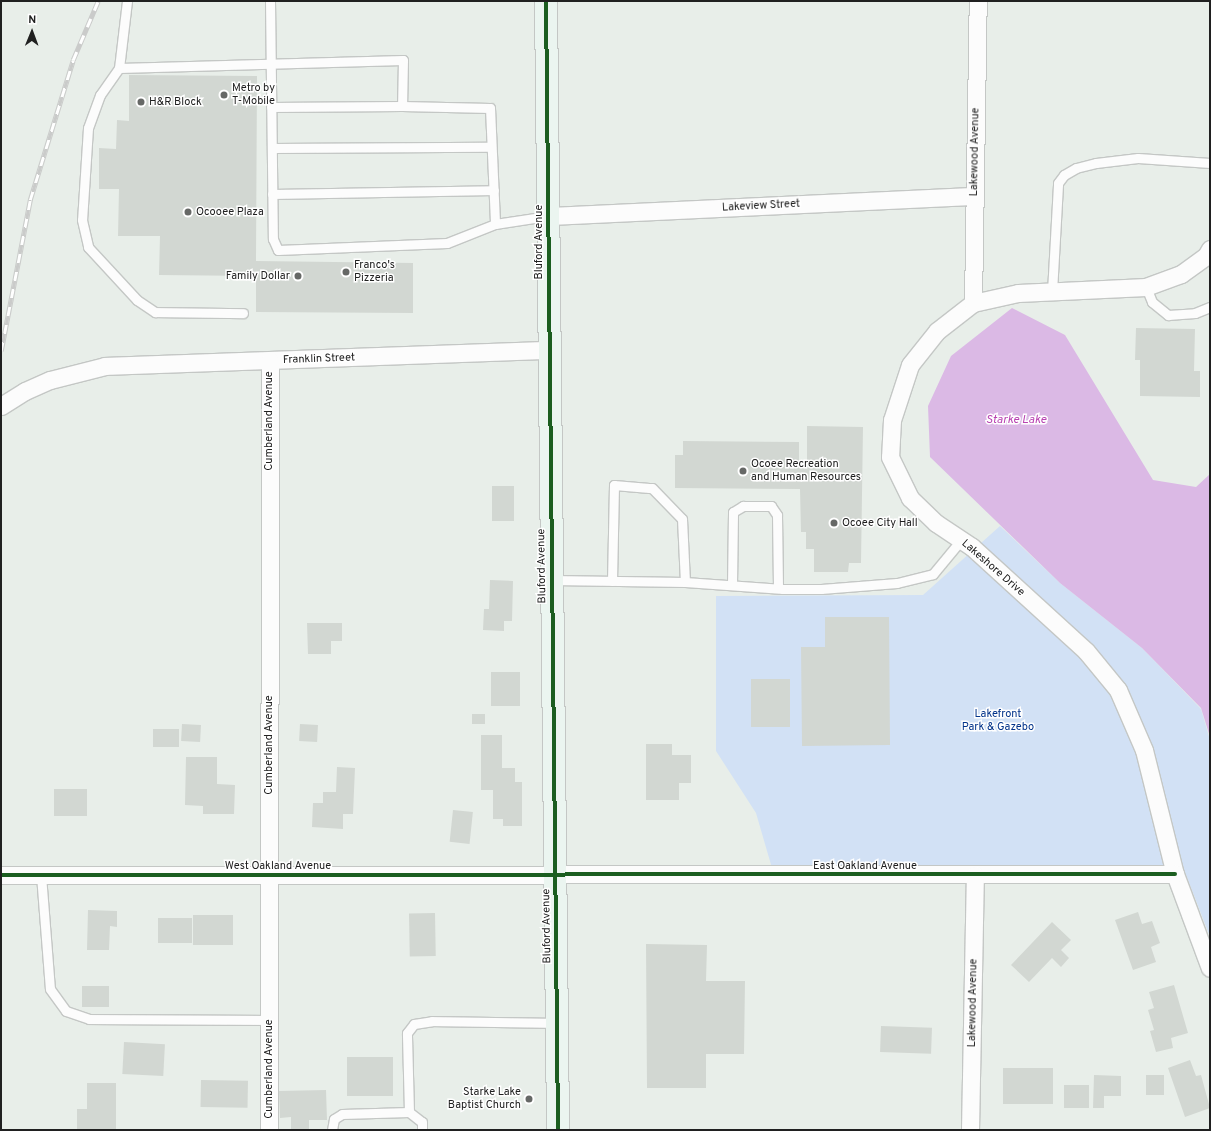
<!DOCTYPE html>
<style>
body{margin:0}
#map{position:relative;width:1211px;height:1131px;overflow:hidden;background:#e8eee9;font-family:Overpass,sans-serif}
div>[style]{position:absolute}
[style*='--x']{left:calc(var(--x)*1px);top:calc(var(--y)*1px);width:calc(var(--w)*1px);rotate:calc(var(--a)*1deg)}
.park>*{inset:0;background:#d2e1f5}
.water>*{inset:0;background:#dbb9e5}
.building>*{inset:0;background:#d2d7d2;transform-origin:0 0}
.roads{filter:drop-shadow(1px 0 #c4c7c5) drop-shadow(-1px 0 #c4c7c5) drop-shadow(0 1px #c4c7c5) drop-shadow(0 -1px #c4c7c5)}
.lane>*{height:9px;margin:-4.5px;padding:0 4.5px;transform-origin:4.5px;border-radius:4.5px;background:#fcfcfc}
.street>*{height:17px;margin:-8.5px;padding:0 8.5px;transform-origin:8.5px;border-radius:8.5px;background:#fcfcfc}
.secondary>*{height:22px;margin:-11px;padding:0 11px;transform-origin:11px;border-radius:11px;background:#ebf5f0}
.rail>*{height:4.5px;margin-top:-2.25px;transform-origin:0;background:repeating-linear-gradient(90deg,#fff 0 9px,#cacbca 0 18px);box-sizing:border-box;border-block:1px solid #cacbca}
.cycleway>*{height:4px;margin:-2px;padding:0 2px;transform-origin:2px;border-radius:2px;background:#1b5e20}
.dots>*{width:11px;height:11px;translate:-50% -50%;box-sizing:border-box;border:2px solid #fff;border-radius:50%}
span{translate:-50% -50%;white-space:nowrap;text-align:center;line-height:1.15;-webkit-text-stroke:3px #fff;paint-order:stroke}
.poi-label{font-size:11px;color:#202020}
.left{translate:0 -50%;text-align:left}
.right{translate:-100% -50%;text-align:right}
.street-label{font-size:11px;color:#202020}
.park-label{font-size:11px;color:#02338a}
.water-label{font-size:12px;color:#b943b2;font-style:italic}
.frame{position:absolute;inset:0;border:2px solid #202020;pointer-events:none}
.north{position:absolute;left:12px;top:12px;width:40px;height:40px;-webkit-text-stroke:3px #fff;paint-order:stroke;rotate:1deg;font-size:11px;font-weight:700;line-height:16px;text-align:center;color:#202020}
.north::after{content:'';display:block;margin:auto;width:14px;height:18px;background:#202020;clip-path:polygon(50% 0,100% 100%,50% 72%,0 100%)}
</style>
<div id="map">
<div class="park">
<div style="clip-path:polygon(1000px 526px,1060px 583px,1142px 648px,1201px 709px,1210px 740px,1210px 937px,1183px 867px,772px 868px,756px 813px,716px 751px,716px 596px,923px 595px)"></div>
</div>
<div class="water">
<div style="clip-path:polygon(1012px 308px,1065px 335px,1153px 480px,1196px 487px,1210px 474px,1210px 737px,1201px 708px,1142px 648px,1060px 583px,930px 457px,928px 406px,951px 356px)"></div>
</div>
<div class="building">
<div style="clip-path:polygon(129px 75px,257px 76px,256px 261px,413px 263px,413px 313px,256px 312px,256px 276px,159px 275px,160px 236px,118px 236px,119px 189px,99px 189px,99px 148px,116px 149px,117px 120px,129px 121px)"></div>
<div style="clip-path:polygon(1136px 328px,1195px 329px,1194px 371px,1200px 371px,1200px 397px,1140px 396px,1140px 360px,1135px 360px)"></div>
<div style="clip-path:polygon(807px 426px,863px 427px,861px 563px,849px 563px,848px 572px,814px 572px,814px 549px,806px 549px,806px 532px,801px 532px,800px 489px,675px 488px,675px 455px,683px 455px,683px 441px,799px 442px,799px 468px,807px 468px)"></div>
<div style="left:492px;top:486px;width:22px;height:35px"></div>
<div style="clip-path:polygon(490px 580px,513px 581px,512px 621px,504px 621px,504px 631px,483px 630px,484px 609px,489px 609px)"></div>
<div style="clip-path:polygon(825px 617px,889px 617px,890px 745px,802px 746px,801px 647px,825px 647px)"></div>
<div style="clip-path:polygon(307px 623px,342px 623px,342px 641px,331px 641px,331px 654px,308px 654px)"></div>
<div style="left:491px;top:672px;width:29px;height:34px"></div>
<div style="left:751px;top:679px;width:39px;height:48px"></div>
<div style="left:472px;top:714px;width:13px;height:10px"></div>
<div style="left:182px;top:724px;width:19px;height:17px;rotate:3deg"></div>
<div style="left:300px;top:724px;width:18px;height:17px;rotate:3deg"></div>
<div style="left:153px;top:729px;width:26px;height:18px"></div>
<div style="clip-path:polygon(481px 735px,502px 735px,502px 768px,515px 768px,515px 782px,522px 782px,522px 826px,503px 826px,503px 819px,493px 819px,493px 790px,481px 790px)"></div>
<div style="clip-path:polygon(646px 744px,672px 744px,672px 755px,691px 755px,691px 783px,679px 783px,679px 800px,646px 800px)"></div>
<div style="clip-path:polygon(186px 757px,217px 757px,217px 784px,235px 785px,234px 814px,203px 814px,203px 806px,185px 805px)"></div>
<div style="clip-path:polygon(337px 767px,355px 768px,353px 814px,343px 814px,343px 829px,312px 827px,313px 803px,323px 803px,323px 792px,336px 792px)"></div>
<div style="left:87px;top:789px;width:27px;height:33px;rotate:90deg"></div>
<div style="left:453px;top:810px;width:20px;height:32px;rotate:6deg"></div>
<div style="clip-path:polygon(88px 910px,117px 911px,117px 927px,110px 926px,109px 950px,87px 950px)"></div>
<div style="clip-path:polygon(1138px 912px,1142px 924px,1152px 921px,1160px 943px,1151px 947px,1156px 962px,1133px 970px,1115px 920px)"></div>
<div style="left:435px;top:913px;width:43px;height:26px;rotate:89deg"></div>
<div style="left:193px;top:915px;width:40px;height:30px"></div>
<div style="left:158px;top:918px;width:34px;height:25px"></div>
<div style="clip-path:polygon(1052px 922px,1071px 940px,1061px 950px,1069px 958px,1061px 967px,1052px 958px,1029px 982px,1011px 965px)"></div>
<div style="clip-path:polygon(646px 944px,707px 945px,706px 981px,745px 981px,744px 1054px,706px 1054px,706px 1088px,647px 1088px)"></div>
<div style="clip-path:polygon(1174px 985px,1188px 1033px,1171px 1038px,1173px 1048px,1156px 1052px,1150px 1031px,1154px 1030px,1148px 1010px,1154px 1008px,1149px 992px)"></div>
<div style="left:82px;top:986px;width:27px;height:21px"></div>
<div style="left:881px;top:1026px;width:51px;height:26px;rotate:2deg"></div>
<div style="left:124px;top:1042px;width:41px;height:32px;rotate:3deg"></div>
<div style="left:347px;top:1057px;width:46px;height:39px"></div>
<div style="clip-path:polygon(1190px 1060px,1196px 1076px,1201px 1075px,1210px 1108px,1185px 1117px,1168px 1068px)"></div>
<div style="left:1003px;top:1068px;width:50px;height:36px"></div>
<div style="clip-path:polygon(1094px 1075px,1121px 1076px,1121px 1096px,1104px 1096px,1104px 1108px,1093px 1108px)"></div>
<div style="left:1164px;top:1075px;width:20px;height:18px;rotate:90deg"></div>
<div style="left:201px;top:1080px;width:47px;height:27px;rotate:1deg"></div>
<div style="clip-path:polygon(87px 1083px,116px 1083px,116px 1130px,77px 1130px,77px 1109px,87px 1109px)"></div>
<div style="left:1064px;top:1085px;width:25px;height:23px"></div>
<div style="clip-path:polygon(326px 1090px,327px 1120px,309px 1120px,309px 1130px,291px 1130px,291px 1117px,280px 1118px,279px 1091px)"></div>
</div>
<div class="roads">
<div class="lane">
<div style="--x:127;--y:1;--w:67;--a:96.8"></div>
<div style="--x:119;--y:68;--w:284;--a:-1.6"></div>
<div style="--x:403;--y:60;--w:46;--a:91.2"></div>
<div style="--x:402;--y:106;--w:88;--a:1.3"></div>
<div style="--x:490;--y:108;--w:116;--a:87.5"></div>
<div style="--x:270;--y:1;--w:238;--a:89.3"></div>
<div style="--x:273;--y:239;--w:12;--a:66"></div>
<div style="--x:278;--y:250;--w:169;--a:-2.4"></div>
<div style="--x:447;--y:243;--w:52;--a:-21.6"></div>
<div style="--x:495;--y:224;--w:54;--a:-8.6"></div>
<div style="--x:119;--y:68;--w:33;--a:125"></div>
<div style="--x:100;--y:95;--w:35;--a:110"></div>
<div style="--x:88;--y:128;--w:92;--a:93.7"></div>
<div style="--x:82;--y:220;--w:28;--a:77"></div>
<div style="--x:88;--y:247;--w:72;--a:47.2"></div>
<div style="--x:137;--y:300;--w:22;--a:34"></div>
<div style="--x:155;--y:312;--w:88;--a:0.7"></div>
<div style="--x:271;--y:107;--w:131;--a:-0.4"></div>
<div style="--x:272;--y:148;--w:219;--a:-0.3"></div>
<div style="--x:272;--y:194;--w:222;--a:-1"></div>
<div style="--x:1146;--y:287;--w:16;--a:68"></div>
<div style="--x:1152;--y:302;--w:21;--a:39"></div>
<div style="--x:1168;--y:315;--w:27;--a:-4"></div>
<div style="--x:1195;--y:313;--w:16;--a:-22"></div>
<div style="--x:1052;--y:292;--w:109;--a:-86.8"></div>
<div style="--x:1058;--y:183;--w:10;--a:-53"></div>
<div style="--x:1064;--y:175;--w:14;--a:-30"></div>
<div style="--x:1076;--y:168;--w:21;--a:-14"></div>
<div style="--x:1096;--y:163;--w:42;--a:-6.8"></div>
<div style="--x:1138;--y:158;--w:72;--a:4"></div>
<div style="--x:552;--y:580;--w:133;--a:0.9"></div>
<div style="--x:685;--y:582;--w:98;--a:4.1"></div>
<div style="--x:783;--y:589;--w:38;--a:0"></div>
<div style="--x:821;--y:589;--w:76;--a:-4.5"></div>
<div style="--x:897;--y:583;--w:37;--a:-14"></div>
<div style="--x:933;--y:574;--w:44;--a:-50.5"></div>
<div style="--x:612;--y:581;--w:96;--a:-88.8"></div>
<div style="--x:614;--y:485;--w:38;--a:5"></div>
<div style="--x:652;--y:488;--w:43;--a:45.9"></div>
<div style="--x:682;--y:519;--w:63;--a:87.3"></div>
<div style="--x:732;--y:585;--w:73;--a:-89.2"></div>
<div style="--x:733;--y:512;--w:12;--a:-31"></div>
<div style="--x:743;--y:506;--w:28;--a:0"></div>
<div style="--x:771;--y:506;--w:11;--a:56"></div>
<div style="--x:777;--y:515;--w:73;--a:89.2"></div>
<div style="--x:41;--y:875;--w:114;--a:85.5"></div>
<div style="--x:50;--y:989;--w:27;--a:54"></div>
<div style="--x:66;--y:1011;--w:24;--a:19"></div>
<div style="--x:89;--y:1019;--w:180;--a:0.3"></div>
<div style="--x:409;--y:1112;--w:79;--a:-91.5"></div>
<div style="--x:407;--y:1033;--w:11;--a:-52"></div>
<div style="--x:414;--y:1024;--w:18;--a:-9"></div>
<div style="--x:432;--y:1021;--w:125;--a:0.9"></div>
<div style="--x:332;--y:1130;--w:11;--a:-80"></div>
<div style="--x:334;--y:1119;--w:9;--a:-32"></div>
<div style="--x:342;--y:1114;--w:67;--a:-1.7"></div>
<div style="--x:409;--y:1112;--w:16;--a:38"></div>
<div style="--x:422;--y:1122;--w:8;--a:90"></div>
</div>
<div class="street">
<div style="--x:548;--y:216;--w:426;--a:-2.7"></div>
<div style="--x:1210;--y:249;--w:8;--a:120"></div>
<div style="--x:1206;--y:256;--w:31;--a:144"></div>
<div style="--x:1181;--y:274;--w:37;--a:160"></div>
<div style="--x:1146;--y:287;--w:128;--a:177.3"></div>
<div style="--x:1018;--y:293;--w:46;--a:167.5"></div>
<div style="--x:973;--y:303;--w:46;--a:142.1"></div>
<div style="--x:937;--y:331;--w:43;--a:128.5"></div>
<div style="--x:910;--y:365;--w:58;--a:108.1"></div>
<div style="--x:892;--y:420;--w:37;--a:93"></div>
<div style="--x:890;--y:457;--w:46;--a:64"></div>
<div style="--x:910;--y:498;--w:36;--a:44"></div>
<div style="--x:936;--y:523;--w:43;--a:33.7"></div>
<div style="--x:972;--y:547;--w:154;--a:42.4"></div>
<div style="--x:1086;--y:651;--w:50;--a:50.6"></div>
<div style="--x:1118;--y:690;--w:65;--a:66.6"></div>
<div style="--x:1144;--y:750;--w:128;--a:76"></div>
<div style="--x:1175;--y:874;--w:100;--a:69.6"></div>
<div style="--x:973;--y:303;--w:302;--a:-89.1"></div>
<div style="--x:1;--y:406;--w:28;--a:-32"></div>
<div style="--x:25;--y:391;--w:27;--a:-24"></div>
<div style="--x:50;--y:380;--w:57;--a:-14.3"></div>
<div style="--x:105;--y:366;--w:444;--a:-2.1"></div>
<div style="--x:1;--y:875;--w:1174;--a:-0.05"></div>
<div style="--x:269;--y:1130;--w:769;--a:-89.93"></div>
<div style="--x:970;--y:1130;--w:255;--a:-88.9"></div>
</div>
<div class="secondary">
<div style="--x:546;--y:1;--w:1129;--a:89.39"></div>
</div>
</div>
<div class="rail">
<div style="--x:1;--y:351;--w:154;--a:-79.1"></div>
<div style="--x:30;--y:200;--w:146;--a:-72.9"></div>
<div style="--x:73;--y:60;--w:64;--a:-67"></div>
</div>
<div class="cycleway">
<div style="--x:546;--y:1;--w:1129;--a:89.39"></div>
<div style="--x:1;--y:875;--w:1174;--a:-0.05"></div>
</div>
<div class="dots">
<div style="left:224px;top:95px;background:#666866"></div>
<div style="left:141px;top:102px;background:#666866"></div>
<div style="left:188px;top:212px;background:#666866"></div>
<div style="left:346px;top:272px;background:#666866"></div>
<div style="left:298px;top:276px;background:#666866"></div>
<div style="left:743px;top:471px;background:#666866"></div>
<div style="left:834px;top:523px;background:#666866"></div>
<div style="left:529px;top:1099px;background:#666866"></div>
</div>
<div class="poi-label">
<span class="left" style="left:232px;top:95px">Metro by<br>T-Mobile</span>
<span class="left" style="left:149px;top:102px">H&amp;R Block</span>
<span class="left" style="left:196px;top:212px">Ocooee Plaza</span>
<span class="left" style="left:354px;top:272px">Franco's<br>Pizzeria</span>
<span class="right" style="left:290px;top:276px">Family Dollar</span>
<span class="left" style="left:751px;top:471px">Ocoee Recreation<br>and Human Resources</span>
<span class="left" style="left:842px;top:523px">Ocoee City Hall</span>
<span class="right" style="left:521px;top:1099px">Starke Lake<br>Baptist Church</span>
</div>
<div class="street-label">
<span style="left:975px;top:152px;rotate:-89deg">Lakewood Avenue</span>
<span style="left:761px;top:206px;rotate:-3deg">Lakeview Street</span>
<span style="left:539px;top:242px;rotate:-90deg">Bluford Avenue</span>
<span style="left:319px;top:359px;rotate:-2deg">Franklin Street</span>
<span style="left:269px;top:421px;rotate:-90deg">Cumberland Avenue</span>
<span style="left:542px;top:566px;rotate:-91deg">Bluford Avenue</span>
<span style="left:993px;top:568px;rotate:41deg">Lakeshore Drive</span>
<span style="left:269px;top:745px;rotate:-90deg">Cumberland Avenue</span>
<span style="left:278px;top:866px">West Oakland Avenue</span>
<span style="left:865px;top:866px">East Oakland Avenue</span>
<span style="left:547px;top:926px;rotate:-91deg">Bluford Avenue</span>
<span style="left:973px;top:1003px;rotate:-89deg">Lakewood Avenue</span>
<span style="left:269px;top:1069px;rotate:-90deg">Cumberland Avenue</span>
</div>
<div class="park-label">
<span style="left:998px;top:721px">Lakefront<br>Park &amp; Gazebo</span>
</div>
<div class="water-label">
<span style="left:1016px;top:421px">Starke Lake</span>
</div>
<div class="frame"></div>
<div class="north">N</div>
</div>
